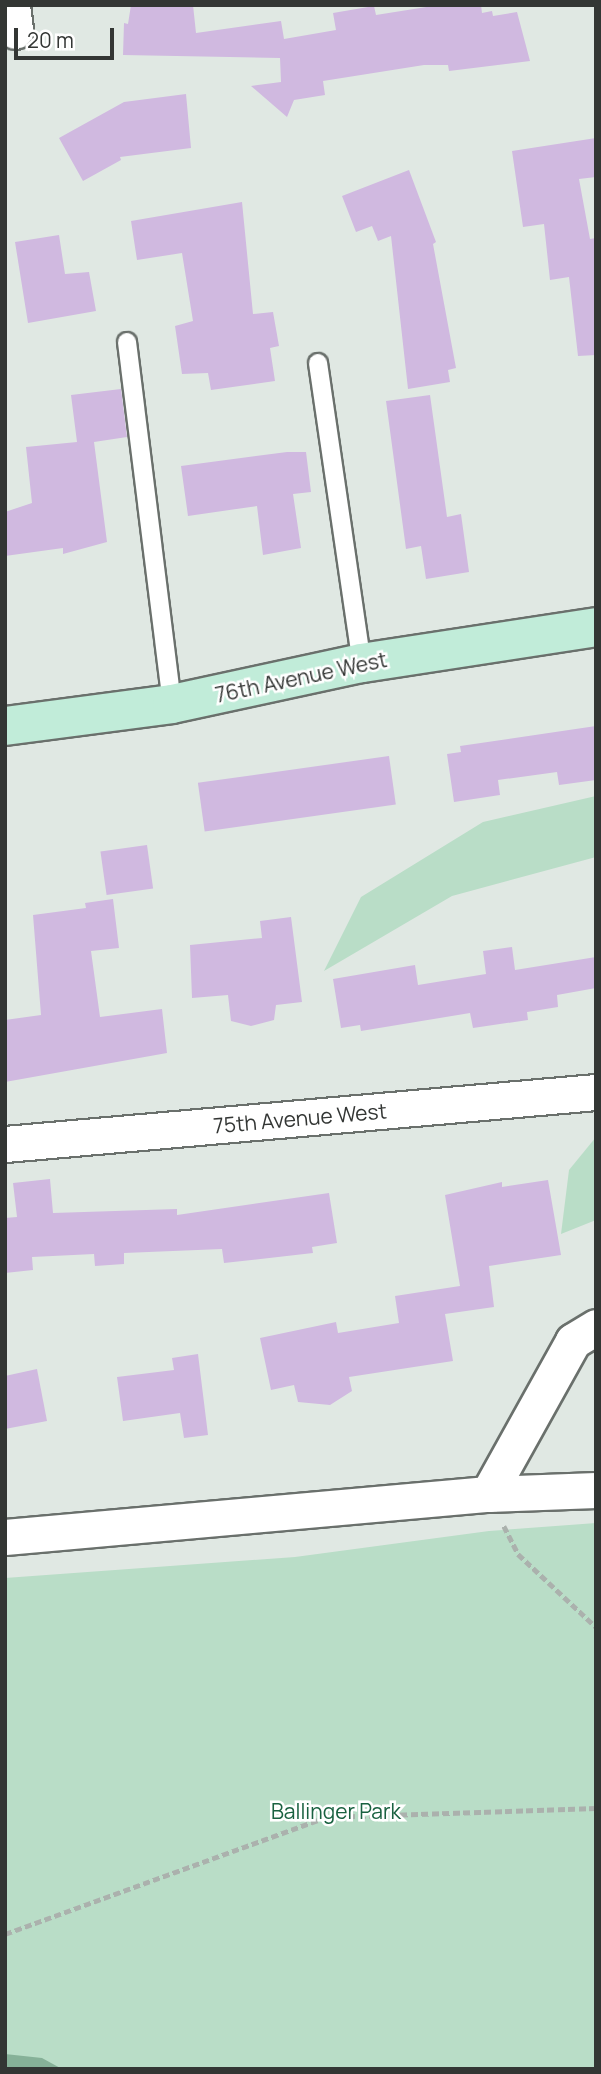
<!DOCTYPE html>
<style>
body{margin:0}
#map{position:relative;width:601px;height:2074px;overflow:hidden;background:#e0e8e3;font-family:Manrope,sans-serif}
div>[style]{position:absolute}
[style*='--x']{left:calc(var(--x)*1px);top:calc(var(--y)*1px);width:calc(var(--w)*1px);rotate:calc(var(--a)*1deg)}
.green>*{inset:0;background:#b9ddc7}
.water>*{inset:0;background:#86b198}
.building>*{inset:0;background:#d0b9e0;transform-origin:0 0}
.path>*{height:4.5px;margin-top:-2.25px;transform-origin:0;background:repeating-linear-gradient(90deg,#abb1ad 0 7px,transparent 0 10.5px)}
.roads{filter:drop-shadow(2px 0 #6a706c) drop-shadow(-2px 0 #6a706c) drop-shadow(0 2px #6a706c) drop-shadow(0 -2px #6a706c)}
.lane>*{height:18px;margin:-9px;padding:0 9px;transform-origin:9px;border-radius:9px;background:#fff}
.street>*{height:35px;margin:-17.5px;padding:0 17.5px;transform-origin:17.5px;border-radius:17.5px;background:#fff}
.secondary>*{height:38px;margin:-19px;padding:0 19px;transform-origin:19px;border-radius:19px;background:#c1ecd9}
span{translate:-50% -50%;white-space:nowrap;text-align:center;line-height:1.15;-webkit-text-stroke:5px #fff;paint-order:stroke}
.street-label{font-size:21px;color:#333634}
.park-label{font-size:21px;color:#196140}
.frame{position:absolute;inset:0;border:7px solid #333634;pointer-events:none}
.scale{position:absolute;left:14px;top:28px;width:100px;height:32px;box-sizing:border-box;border:4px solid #333634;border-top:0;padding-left:9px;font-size:21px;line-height:24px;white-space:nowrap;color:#333634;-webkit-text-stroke:5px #fff;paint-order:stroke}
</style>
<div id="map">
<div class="green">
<div style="clip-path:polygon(596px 796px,596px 857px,452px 896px,324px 971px,361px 897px,483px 822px)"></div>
<div style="clip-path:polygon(596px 1137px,596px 1220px,561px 1234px,569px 1170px)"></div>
<div style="clip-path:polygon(596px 1523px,596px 2069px,5px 2069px,5px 1578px,295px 1557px,489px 1531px)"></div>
</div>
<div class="water">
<div style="clip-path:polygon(5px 2054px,42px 2058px,62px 2069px,5px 2069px)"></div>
</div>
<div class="building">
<div style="clip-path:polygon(131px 5px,193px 5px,196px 33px,281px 21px,284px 39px,336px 30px,333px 13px,374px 6px,376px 15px,439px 5px,481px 5px,482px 13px,492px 11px,493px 16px,517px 12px,530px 61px,449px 71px,448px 65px,424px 65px,323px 81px,325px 95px,294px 100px,287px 117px,251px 86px,281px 82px,280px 58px,123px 55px,124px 23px,128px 24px)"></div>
<div style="clip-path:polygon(186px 94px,191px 148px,120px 157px,121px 160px,83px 181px,59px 138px,124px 102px)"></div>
<div style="clip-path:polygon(596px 138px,596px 177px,579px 179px,590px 239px,596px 238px,596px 355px,578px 356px,569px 277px,550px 280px,544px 224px,523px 227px,512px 151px)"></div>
<div style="clip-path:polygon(409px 170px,436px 242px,433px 244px,456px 368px,448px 370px,450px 382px,408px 389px,391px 236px,378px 241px,372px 226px,356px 232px,342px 196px)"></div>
<div style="clip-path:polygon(242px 202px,253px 314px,273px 312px,279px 346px,270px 348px,275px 381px,211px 390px,208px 373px,182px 374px,175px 326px,193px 321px,182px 253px,137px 260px,131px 221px)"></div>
<div style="clip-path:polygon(59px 235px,65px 274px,89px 272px,96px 311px,28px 323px,15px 242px)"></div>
<div style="clip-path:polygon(121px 389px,127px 437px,94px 442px,107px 542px,63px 554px,63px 548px,5px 556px,5px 512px,32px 503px,26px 447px,77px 442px,71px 395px)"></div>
<div style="clip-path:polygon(430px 395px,447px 517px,461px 514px,469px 572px,426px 579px,421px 546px,406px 549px,386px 401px)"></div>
<div style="clip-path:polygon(287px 452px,306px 452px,311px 492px,293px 494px,301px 548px,263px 555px,257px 506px,188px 516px,181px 466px)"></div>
<div style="clip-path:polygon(596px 726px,596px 780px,559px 785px,557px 772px,498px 780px,500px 795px,454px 802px,447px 754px,461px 752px,460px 746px)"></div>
<div style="left:389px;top:756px;width:49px;height:193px;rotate:82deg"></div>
<div style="left:147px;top:845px;width:44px;height:47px;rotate:82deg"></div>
<div style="clip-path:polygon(113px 899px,119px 948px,91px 951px,100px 1017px,162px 1009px,167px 1053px,5px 1082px,5px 1020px,41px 1015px,33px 915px,86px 908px,85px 903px)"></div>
<div style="clip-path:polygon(291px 917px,302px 1002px,276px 1005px,274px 1020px,251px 1026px,231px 1021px,228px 995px,192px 998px,190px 945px,262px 938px,260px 921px)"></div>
<div style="clip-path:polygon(512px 947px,515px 970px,596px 957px,596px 988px,557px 995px,558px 1007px,527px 1012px,528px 1020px,473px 1028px,470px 1013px,361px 1031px,360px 1025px,341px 1028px,333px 979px,415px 965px,418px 985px,486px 974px,483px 951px)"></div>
<div style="clip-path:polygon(50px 1179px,53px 1213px,177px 1209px,177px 1215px,329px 1193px,337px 1243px,312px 1247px,313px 1253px,224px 1263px,222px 1249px,124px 1253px,124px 1264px,95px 1266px,94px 1254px,32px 1257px,33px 1270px,5px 1273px,5px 1218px,17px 1217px,13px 1183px)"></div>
<div style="clip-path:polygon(548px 1180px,561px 1255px,489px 1266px,494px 1307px,445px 1314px,453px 1361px,349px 1377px,352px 1391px,330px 1405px,298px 1402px,294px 1385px,271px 1390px,260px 1338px,336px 1322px,338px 1333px,399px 1323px,395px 1296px,460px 1286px,445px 1195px,502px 1182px,502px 1187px)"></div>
<div style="clip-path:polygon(198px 1354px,208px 1435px,184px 1438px,180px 1413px,123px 1421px,117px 1377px,174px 1370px,172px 1358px)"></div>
<div style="clip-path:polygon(37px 1369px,47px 1421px,5px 1429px,5px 1376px)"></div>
</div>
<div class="path">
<div style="--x:504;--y:1526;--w:31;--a:63"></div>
<div style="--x:518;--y:1554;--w:107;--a:43.1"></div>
<div style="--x:5;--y:1934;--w:343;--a:-20"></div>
<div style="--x:327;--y:1817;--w:269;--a:-1.9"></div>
</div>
<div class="roads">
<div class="lane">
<div style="--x:127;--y:342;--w:365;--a:82.9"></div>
<div style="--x:318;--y:363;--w:303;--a:81.7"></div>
</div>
<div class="street">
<div style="--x:12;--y:5;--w:26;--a:83"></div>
<div style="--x:5;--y:1144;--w:593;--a:-5.03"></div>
<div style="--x:488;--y:1494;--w:175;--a:-60.9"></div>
<div style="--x:573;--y:1341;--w:27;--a:-31"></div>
<div style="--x:5;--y:1537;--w:485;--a:-5.1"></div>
<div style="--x:488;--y:1494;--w:108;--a:-2.1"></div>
</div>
<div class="secondary">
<div style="--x:5;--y:726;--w:168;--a:-7.5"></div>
<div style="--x:172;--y:704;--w:194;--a:-12.2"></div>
<div style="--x:362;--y:663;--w:237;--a:-8.7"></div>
</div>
</div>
<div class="street-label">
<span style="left:301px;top:677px;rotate:-12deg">76th Avenue West</span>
<span style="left:300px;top:1118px;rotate:-5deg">75th Avenue West</span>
</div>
<div class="park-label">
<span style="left:336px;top:1811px">Ballinger Park</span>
</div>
<div class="frame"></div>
<div class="scale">20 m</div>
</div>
